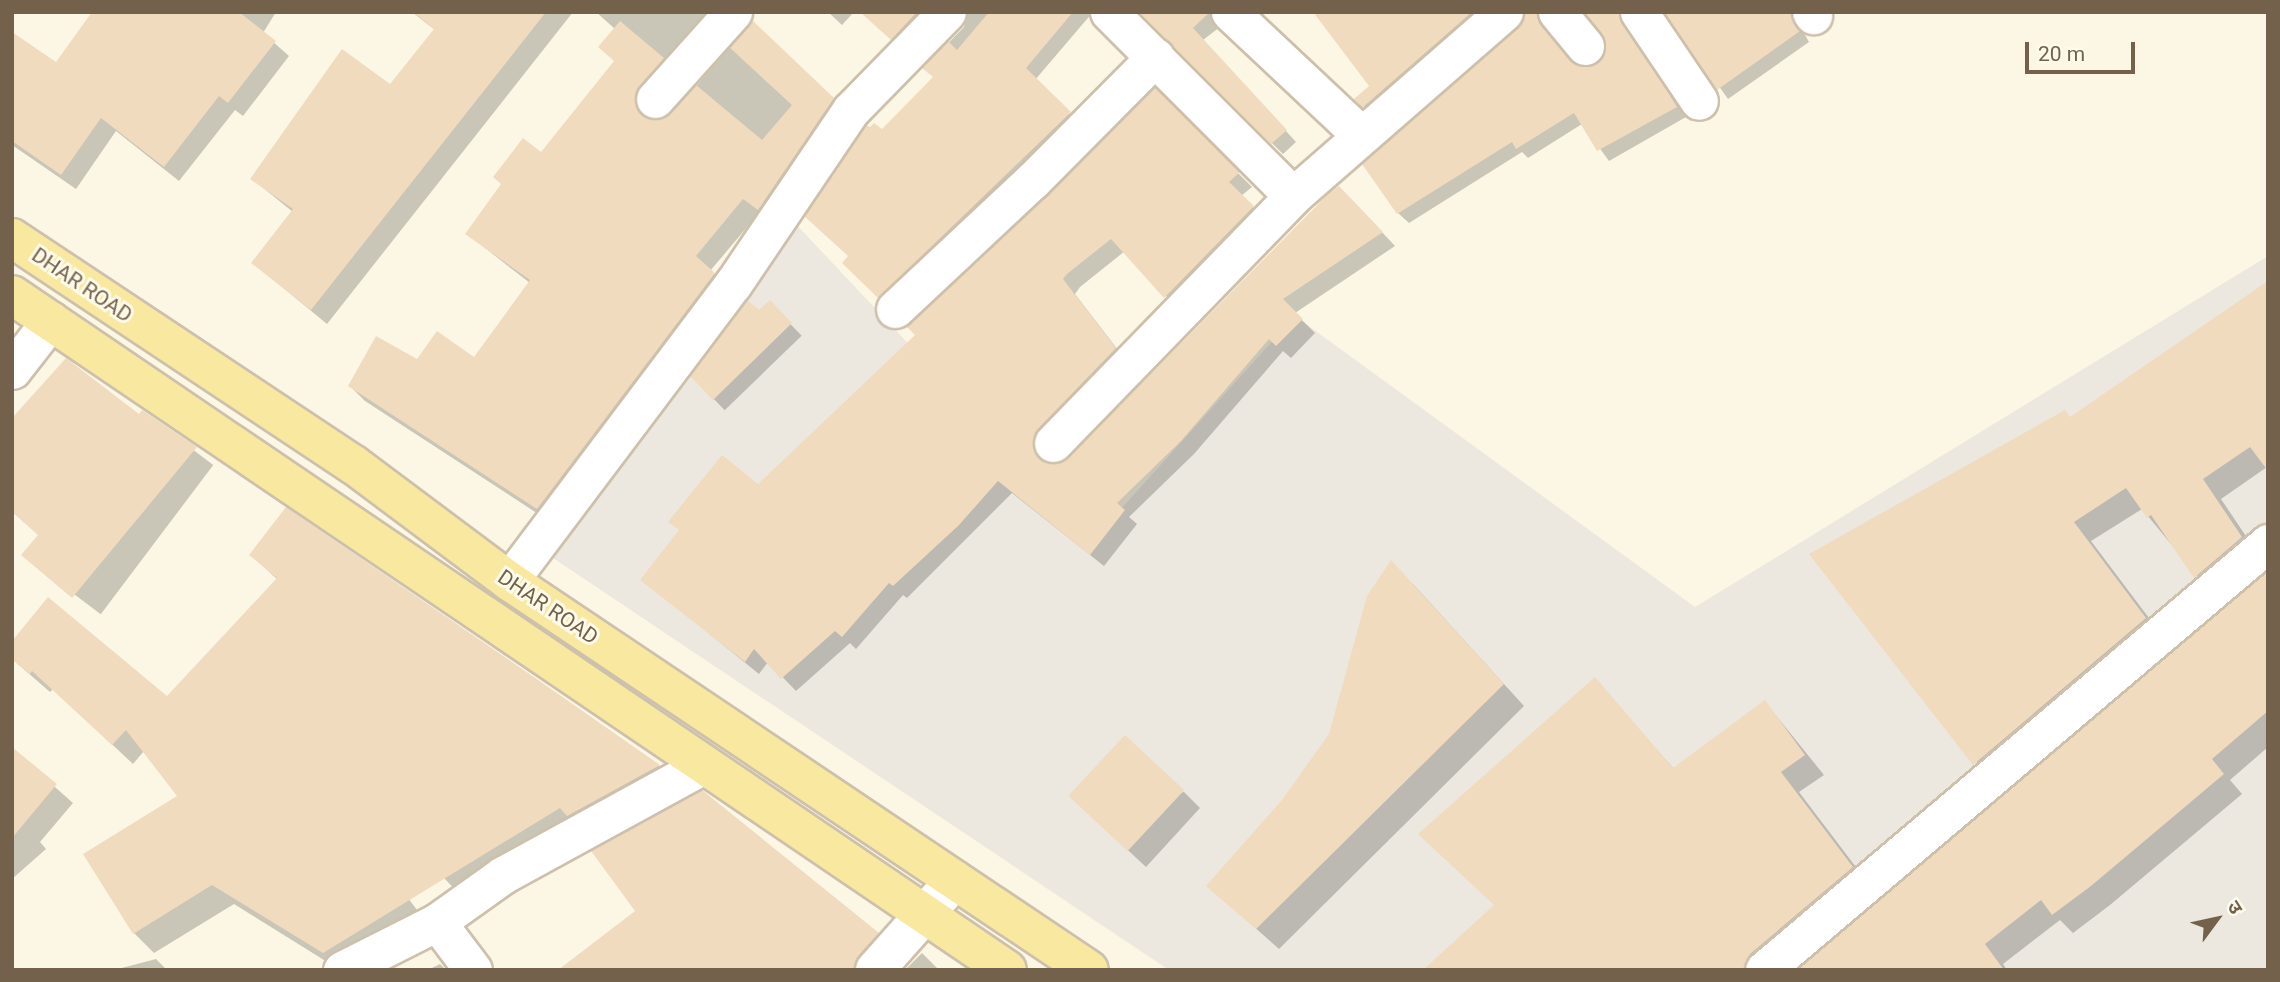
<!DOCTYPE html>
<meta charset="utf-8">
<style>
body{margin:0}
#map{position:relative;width:2280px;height:982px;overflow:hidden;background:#fcf7e5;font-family:Roboto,"Noto Sans Devanagari",sans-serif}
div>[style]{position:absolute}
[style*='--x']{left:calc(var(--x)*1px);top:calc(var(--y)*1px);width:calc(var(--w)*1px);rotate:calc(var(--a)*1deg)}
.industrial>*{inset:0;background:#ece7df}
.shadow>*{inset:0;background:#0003;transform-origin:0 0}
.building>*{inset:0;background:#f0dbbe;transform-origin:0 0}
.roads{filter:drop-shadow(2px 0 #cdc0ac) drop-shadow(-2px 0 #cdc0ac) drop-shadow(0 2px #cdc0ac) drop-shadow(0 -2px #cdc0ac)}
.street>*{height:37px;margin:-18.5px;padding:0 18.5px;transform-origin:18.5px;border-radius:18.5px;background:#fff}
.secondary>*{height:38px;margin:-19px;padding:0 19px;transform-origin:19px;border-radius:19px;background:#fff}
.primary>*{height:38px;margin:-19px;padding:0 19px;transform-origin:19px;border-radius:19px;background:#f8e8a0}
span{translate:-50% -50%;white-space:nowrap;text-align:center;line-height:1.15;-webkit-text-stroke:6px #fefbeb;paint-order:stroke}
.street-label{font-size:21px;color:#74614b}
.frame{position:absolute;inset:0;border:14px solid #74614b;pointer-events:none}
.north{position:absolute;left:2182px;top:884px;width:70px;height:70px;-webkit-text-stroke:5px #fefbeb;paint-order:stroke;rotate:57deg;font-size:19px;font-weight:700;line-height:28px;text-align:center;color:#74614b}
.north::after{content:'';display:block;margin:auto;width:24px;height:32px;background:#74614b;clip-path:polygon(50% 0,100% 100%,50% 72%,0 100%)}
.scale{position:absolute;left:2025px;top:42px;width:110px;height:32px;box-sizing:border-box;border:4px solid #74614b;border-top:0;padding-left:9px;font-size:21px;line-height:24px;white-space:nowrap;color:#74614b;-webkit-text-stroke:5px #fefbeb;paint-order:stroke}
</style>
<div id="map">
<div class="industrial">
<div style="clip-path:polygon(793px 221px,1093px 540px,1295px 316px,1695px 607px,2268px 256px,2268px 970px,1169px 970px,547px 554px)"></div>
</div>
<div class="shadow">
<div style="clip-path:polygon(94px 12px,276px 12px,263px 33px,289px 56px,243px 116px,235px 110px,179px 181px,116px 131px,76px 189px,12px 145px,12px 34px,56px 64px)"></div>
<div style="clip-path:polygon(412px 12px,573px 12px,327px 324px,253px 263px,293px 212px,252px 179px,391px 87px,435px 30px)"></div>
<div style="clip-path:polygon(596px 12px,735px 12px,653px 101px,650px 119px,661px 121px,671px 115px,752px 22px,848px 114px,774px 223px,759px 213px,710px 271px,729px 289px,552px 523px,365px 401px,350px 386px,418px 361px,475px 360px,530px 283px,467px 234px,541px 154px,615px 62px,615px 29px)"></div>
<div style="clip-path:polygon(828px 12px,854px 12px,842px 25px)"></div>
<div style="clip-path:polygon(861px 12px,941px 12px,902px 49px)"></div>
<div style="clip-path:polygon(967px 12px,1093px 12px,1035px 80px,1080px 124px,890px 308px,844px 263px,850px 257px,870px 130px,882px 132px,935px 78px,924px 68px,964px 27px)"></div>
<div style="clip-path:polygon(1141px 12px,1224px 12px,1220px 27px,1203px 40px,1296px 142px,1283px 154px)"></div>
<div style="clip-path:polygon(1316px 12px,1494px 12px,1374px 117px,1356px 99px,1372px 86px)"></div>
<div style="clip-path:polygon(1525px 12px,1550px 12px,1550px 38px,1577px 67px,1600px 63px,1607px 53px,1603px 32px,1585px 12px,1631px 12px,1631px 35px,1686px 117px,1609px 161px,1582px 124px,1528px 158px,1522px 152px,1409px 223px,1398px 213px,1519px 29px)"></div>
<div style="clip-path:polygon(1666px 12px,1805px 12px,1799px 24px,1809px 42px,1728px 99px)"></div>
<div style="clip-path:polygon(1155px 90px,1252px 187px,1241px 196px,1266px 220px,1179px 310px,1125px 251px,1080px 287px,1075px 294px,1128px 363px,1050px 442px,1045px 462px,1058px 465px,1069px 459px,1353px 201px,1395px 246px,1295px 313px,1315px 333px,1291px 358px,1283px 351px,1194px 454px,1129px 517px,1137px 524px,1104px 566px,1012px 493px,907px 598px,903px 595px,856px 649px,850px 643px,796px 691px,768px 662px,759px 674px,643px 580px,758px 486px,918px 335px)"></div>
<div style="clip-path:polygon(2268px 286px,2267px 467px,2221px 499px,2260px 557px,2214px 596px,2142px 509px,2091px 541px,2164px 638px,1994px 783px,1811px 554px,2071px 418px)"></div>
<div style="left:769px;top:302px;width:47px;height:107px;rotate:46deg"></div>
<div style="left:143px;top:412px;width:88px;height:187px;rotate:37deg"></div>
<div style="clip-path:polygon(287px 510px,659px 766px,679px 786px,464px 899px,444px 878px,390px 874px,426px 922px,340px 970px,234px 904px,154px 953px,134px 933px,180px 796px,144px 751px,133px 764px,53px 689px,50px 692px,12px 659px,167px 699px,278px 580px,251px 555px)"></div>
<div style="clip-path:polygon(2268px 574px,2268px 747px,2230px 780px,2242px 794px,2110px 905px,2073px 933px,2060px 920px,2003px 964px,2007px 970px,1795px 970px)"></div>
<div style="clip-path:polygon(1413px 584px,1524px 706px,1279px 949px,1208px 886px,1284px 801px,1330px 735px)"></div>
<div style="clip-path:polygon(1594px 679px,1674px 769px,1765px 702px,1824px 775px,1799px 792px,1871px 887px,1774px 970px,1426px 970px,1496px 905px)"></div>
<div style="clip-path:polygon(12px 749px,73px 803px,40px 842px,46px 849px,12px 879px)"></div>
<div style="clip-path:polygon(1184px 792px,1200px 808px,1146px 867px,1088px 813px)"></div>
<div style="clip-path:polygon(878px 934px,896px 952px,882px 970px,561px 970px)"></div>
<div style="clip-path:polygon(922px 953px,939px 970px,905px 970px)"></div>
<div style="clip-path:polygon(156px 959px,167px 970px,114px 970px)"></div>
<div style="clip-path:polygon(440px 964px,446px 970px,428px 970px)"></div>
</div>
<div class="building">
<div style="clip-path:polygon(92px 12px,239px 12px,276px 41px,228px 103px,219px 96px,164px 167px,101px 118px,61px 175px,12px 141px,12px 32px,56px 62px)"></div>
<div style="clip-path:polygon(413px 12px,546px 12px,311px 310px,251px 263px,293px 209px,250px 179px,342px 49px,390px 84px,434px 29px)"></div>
<div style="clip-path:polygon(860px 12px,915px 12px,916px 13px,891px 40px)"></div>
<div style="clip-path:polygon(989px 12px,1073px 12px,1026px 68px,1071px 112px,878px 298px,842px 263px,848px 256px,804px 216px,866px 125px,870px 127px,874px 123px,882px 129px,933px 77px,922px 68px,948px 41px,957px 50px)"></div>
<div style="clip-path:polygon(1139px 12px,1210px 12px,1193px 28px,1287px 130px,1271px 144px)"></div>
<div style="clip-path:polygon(1313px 12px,1472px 12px,1362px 108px,1354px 99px,1369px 86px)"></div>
<div style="clip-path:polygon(1524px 12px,1536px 12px,1541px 25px,1569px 59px,1588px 67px,1599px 62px,1606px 43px,1584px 12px,1618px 12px,1677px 107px,1597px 151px,1574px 113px,1516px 149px,1512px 142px,1397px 214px,1362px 164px,1518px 28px)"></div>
<div style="clip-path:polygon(1664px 12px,1790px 12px,1800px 31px,1717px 90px)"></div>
<div style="clip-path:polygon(752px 20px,834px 98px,758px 210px,743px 199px,696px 256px,715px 273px,537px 509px,348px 386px,376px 336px,417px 359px,437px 331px,474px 357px,530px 280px,465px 234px,501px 184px,493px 177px,523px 138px,541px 152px,614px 61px,598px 47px,620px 21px,664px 58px,635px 94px,642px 115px,662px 119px,696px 85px,762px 140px,792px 105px,729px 47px)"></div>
<div style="clip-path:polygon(1155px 87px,1240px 172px,1229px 182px,1254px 206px,1164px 298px,1111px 239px,1067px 274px,1063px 279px,1116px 348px,1038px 429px,1033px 448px,1039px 458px,1058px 463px,1068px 458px,1330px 192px,1339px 186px,1383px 232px,1283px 299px,1303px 319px,1276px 346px,1269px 339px,1181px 441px,1117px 503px,1125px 510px,1090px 555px,998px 481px,959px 525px,893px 586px,889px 583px,842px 637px,835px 631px,781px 679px,754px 649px,745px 662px,640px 580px,679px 530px,668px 522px,722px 455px,758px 484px,915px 335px,906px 326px,1046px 196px)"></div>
<div style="clip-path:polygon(2268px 281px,2268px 471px,2250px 447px,2203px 479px,2242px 537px,2194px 578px,2151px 515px,2147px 518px,2126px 488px,2074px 522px,2146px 618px,1973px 765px,1809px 554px,2065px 410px,2070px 417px)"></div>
<div style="clip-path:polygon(747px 300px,759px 310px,770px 300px,792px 323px,713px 400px,690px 376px)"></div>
<div style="clip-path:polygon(66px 358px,139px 414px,142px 410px,197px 447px,72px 598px,21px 555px,38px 535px,12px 512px,12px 418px)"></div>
<div style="clip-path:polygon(286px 507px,531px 675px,660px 765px,567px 816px,560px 808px,323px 953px,212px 885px,133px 934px,83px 854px,177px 796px,126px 730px,112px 745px,32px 671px,30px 674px,12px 659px,12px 641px,48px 597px,167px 696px,277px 578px,249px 555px)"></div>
<div style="clip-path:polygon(1391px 560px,1504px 684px,1256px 929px,1206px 886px,1282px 800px,1329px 734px,1367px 596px)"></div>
<div style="clip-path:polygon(2266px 572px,2268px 711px,2212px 759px,2224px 774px,2091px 886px,2052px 915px,2041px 900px,1985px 944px,2004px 970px,1797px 970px)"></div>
<div style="clip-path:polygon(1595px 677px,1673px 768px,1765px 700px,1805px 755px,1781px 772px,1853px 867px,1750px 954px,1744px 970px,1423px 970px,1494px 905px,1418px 834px)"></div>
<div style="left:1125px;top:735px;width:81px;height:83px;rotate:43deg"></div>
<div style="clip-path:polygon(12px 747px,57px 784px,12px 838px)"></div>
<div style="clip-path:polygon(702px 790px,879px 933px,859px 955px,854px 970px,558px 970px,635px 911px,591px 851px)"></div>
</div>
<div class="roads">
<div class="street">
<div style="--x:1109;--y:12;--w:260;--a:45"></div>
<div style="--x:1230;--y:12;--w:180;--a:43.2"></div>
<div style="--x:1557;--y:12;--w:44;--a:50.5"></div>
<div style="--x:1639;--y:12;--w:107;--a:56"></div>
<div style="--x:1811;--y:12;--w:4;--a:56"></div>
<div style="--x:655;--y:99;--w:117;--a:-48.1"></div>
<div style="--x:895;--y:309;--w:187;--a:-43.1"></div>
<div style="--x:1032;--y:181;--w:175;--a:-45.2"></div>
<div style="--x:12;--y:370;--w:63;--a:-52"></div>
<div style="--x:1053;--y:443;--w:344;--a:-45.8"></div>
<div style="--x:1293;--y:196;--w:280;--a:-41.1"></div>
<div style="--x:509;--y:581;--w:372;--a:-53"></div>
<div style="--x:733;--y:284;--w:210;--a:-55.9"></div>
<div style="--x:851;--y:110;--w:137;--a:-45.6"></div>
<div style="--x:437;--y:922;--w:60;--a:53.1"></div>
<div style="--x:342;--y:970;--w:106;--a:-26.8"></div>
<div style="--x:437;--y:922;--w:81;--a:-35.5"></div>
<div style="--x:503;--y:875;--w:229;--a:-28.7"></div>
<div style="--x:1764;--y:970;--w:661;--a:-40.27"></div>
</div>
<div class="secondary">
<div style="--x:875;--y:970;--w:120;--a:-48.4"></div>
</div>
<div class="primary">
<div style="--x:12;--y:238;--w:410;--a:33.6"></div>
<div style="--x:354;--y:465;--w:194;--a:36.8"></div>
<div style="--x:509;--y:581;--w:698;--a:33.85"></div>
<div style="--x:12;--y:295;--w:1202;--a:34.15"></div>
</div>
</div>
<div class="street-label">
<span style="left:82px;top:285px;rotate:34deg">DHAR ROAD</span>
<span style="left:548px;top:607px;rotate:34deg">DHAR ROAD</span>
</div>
<div class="frame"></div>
<div class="north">उ</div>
<div class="scale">20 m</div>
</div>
